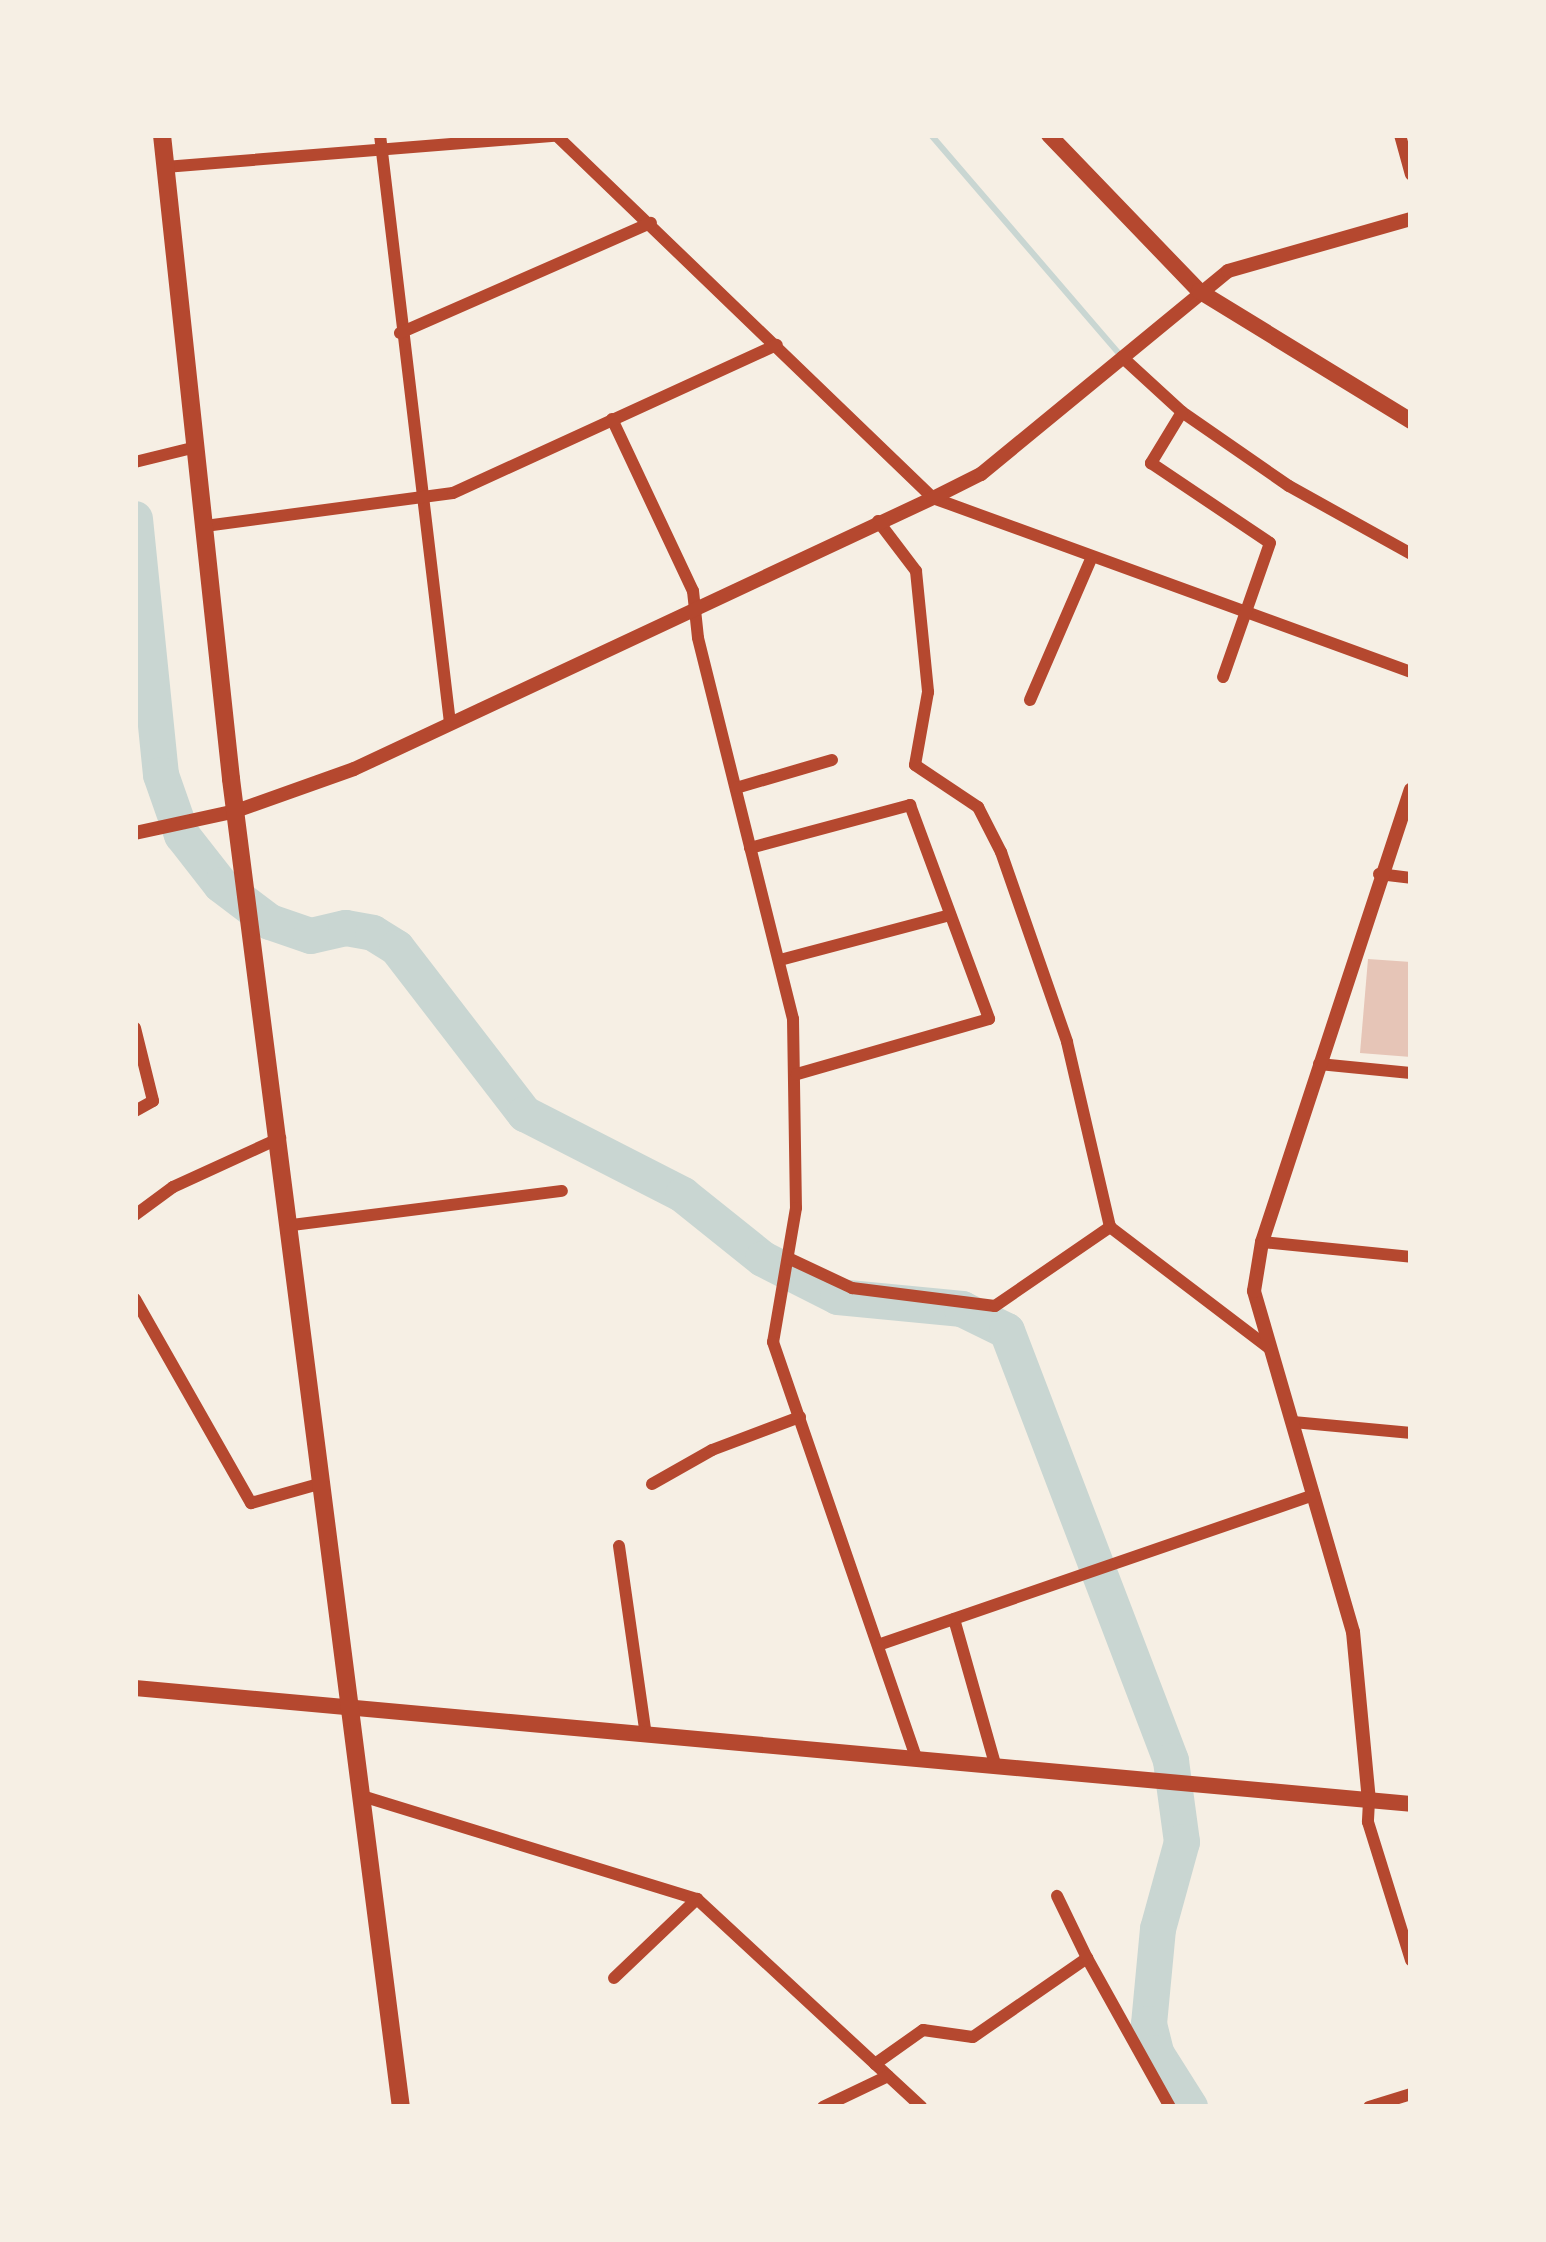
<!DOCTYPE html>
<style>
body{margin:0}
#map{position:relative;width:1546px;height:2242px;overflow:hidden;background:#f6efe4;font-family:"Work Sans",sans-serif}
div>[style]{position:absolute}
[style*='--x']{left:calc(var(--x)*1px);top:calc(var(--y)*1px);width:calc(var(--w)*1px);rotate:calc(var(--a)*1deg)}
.stream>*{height:6px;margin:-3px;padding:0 3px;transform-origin:3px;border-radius:3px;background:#c9d6d2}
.river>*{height:36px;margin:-18px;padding:0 18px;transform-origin:18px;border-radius:18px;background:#c9d6d2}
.building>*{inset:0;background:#e6c5b7}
.minor>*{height:12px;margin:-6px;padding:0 6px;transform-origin:6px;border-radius:6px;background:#b5482f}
.tertiary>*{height:14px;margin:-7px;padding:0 7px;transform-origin:7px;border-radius:7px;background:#b5482f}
.secondary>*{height:16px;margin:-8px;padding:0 8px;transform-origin:8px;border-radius:8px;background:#b5482f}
.primary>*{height:18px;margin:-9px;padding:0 9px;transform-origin:9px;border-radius:9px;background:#b5482f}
span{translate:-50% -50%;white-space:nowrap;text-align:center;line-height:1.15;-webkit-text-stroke:9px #f6efe4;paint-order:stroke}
.frame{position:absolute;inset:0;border:138px solid #f6efe4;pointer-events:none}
</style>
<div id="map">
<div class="stream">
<div style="--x:931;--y:135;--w:293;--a:49.3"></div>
</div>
<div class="river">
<div style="--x:135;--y:519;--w:257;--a:84.2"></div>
<div style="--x:161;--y:775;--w:64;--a:70.7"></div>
<div style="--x:182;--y:835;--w:63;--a:52"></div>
<div style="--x:221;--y:885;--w:61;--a:37.1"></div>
<div style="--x:270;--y:922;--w:43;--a:18.9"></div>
<div style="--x:311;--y:936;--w:36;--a:-13"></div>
<div style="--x:346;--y:928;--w:27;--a:10"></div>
<div style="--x:373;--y:933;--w:28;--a:32"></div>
<div style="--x:397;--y:948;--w:210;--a:52.4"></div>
<div style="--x:525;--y:1114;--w:178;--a:27.1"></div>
<div style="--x:683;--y:1195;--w:102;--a:38.7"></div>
<div style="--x:763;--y:1259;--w:84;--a:26.9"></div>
<div style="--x:838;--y:1297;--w:125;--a:5.5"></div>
<div style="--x:962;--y:1309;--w:50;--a:26.1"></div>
<div style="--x:1007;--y:1331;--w:460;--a:69.1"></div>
<div style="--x:1171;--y:1761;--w:82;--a:82.3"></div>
<div style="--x:1182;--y:1842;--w:90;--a:105.4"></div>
<div style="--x:1158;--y:1929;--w:95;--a:95.4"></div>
<div style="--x:1149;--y:2024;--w:30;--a:76"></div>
<div style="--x:1156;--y:2053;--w:64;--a:57.8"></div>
</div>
<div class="building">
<div style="clip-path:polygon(1368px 959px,1411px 962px,1411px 1057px,1360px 1053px)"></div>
</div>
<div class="minor">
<div style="--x:380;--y:135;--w:592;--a:83.21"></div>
<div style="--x:1400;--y:135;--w:41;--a:74.6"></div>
<div style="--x:558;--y:137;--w:521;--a:43.91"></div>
<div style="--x:933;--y:498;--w:509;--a:20"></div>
<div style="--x:165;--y:167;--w:397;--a:-4.6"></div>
<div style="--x:400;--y:333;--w:274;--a:-23.7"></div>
<div style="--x:1122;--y:357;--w:81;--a:42.5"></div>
<div style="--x:1182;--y:412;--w:130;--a:34.7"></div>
<div style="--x:1289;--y:486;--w:140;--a:29.1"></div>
<div style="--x:1182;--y:412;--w:60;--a:121.3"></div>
<div style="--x:1151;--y:463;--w:143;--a:33.9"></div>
<div style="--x:1270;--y:543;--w:142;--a:109.3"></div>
<div style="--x:612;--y:419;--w:190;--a:64.8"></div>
<div style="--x:693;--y:591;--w:47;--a:83.9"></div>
<div style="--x:698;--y:638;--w:393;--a:76"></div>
<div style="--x:793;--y:1019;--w:189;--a:89.1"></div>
<div style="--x:796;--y:1208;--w:136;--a:99.7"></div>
<div style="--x:773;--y:1342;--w:442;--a:71"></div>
<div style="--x:135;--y:462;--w:63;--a:-13.8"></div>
<div style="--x:878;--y:521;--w:63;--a:52.8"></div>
<div style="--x:916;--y:571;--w:122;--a:84.3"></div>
<div style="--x:928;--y:692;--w:74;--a:100.1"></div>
<div style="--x:915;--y:765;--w:76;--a:33.7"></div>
<div style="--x:978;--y:807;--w:51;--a:62.9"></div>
<div style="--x:1001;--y:852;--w:201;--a:70.8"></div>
<div style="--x:1067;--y:1042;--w:190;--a:76.9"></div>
<div style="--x:205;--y:526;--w:250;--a:-7.6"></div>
<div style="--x:453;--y:493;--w:356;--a:-24.6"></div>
<div style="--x:1030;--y:700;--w:154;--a:-66.6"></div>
<div style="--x:736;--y:788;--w:100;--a:-16.3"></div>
<div style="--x:750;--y:848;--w:166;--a:-15"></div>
<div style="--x:910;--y:805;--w:228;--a:69.7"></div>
<div style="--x:989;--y:1019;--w:200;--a:164"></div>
<div style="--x:1379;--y:874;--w:32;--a:7"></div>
<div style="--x:780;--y:960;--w:176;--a:-14.8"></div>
<div style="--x:135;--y:1028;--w:75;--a:76.1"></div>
<div style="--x:153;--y:1101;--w:21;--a:151"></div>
<div style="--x:1319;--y:1064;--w:92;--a:5.6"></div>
<div style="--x:135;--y:1215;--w:47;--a:-36.4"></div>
<div style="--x:173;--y:1187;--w:118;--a:-24.6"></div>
<div style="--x:292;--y:1225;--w:272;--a:-7.2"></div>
<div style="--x:1262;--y:1242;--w:150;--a:5.7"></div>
<div style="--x:788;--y:1258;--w:71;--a:25.1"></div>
<div style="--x:852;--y:1288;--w:144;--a:7.2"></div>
<div style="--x:995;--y:1306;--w:140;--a:-34.5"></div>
<div style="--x:1110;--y:1227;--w:201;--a:37.3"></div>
<div style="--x:135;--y:1299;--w:235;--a:60.4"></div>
<div style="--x:251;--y:1503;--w:74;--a:-15.7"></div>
<div style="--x:1293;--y:1422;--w:119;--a:5.3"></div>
<div style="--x:652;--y:1484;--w:69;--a:-29.5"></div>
<div style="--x:712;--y:1450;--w:94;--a:-20.6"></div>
<div style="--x:619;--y:1546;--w:192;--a:81.9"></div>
<div style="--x:954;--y:1619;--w:154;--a:74.2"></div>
<div style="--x:881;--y:1644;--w:458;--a:-19"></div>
<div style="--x:362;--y:1796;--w:350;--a:17.1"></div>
<div style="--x:697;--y:1899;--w:306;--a:42.8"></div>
<div style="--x:1369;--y:1801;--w:21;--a:93"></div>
<div style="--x:1368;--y:1822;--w:145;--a:72.7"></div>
<div style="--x:1087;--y:1958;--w:171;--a:60.9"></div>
<div style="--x:614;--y:1978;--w:115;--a:-43.6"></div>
<div style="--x:875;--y:2064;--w:59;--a:-35.3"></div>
<div style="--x:923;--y:2030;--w:50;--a:8"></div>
<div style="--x:973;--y:2037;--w:139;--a:-34.7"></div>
<div style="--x:1087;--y:1958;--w:69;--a:-115.8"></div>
<div style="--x:823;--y:2107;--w:72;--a:-25.5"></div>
<div style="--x:1369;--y:2107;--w:44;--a:-17.2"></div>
</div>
<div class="tertiary">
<div style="--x:135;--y:833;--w:103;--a:-12.3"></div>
<div style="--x:236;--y:811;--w:125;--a:-19.6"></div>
<div style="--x:354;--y:769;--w:639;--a:-25.08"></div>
<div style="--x:933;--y:498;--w:54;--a:-26.6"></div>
<div style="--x:981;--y:474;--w:320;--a:-39.4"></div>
<div style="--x:1228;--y:271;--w:190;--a:-15.9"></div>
<div style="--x:1369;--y:1801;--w:170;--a:-95.4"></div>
<div style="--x:1353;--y:1632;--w:355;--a:-106.2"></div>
<div style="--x:1254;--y:1291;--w:50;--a:-80.7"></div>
<div style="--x:1262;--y:1242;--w:476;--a:-71.8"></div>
</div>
<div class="secondary">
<div style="--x:1049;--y:135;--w:216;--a:46.1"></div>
<div style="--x:1199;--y:291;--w:249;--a:31.5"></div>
<div style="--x:135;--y:1688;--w:1281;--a:5.19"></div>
</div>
<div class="primary">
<div style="--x:162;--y:135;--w:648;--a:83.88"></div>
<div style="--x:231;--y:779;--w:1339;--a:82.71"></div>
</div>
<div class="frame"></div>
</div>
